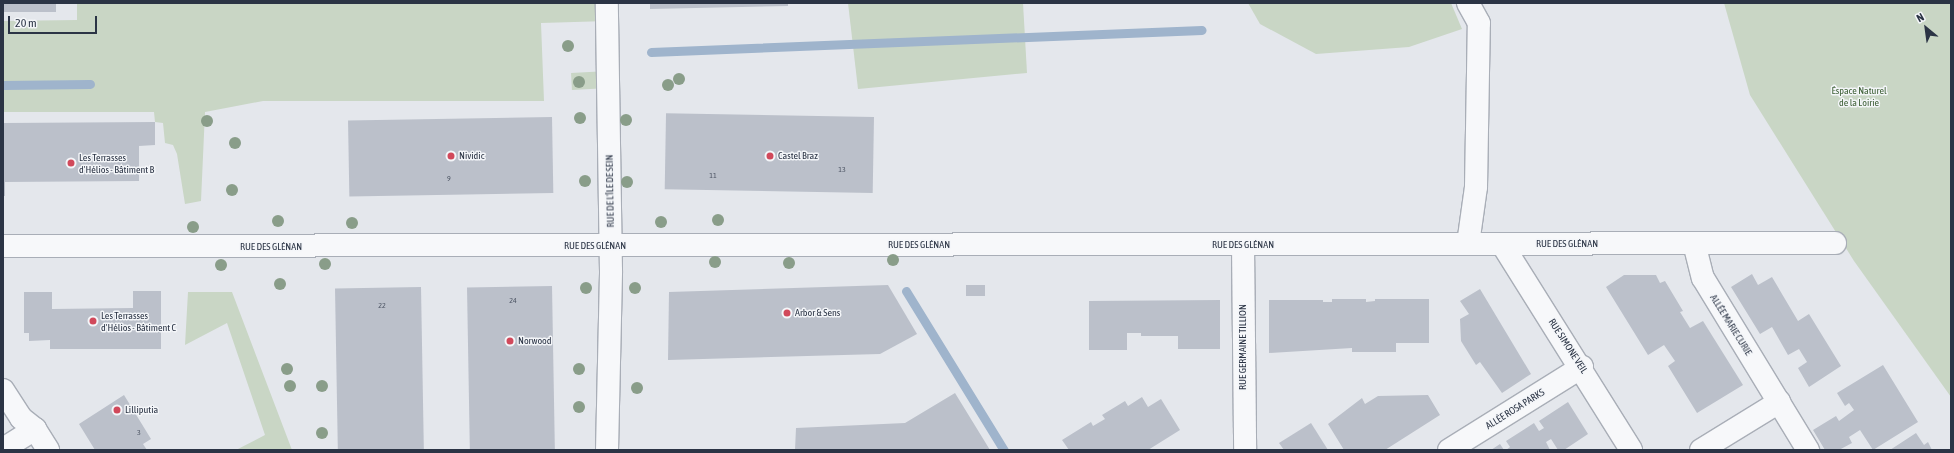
<!DOCTYPE html>
<meta charset="utf-8">
<style>
body{margin:0}
#map{position:relative;width:1954px;height:453px;overflow:hidden;background:#e4e7ec;font-family:"Asap Condensed",sans-serif}
div>[style]{position:absolute}
[style*='--x']{left:calc(var(--x)*1px);top:calc(var(--y)*1px);width:calc(var(--w)*1px);rotate:calc(var(--a)*1deg)}
.green>*{inset:0;background:#c9d6c5;transform-origin:0 0}
.stream>*{height:9px;margin:-4.5px;padding:0 4.5px;transform-origin:4.5px;border-radius:4.5px;background:#9fb4cc}
.building>*{inset:0;background:#bbc0ca;transform-origin:0 0}
.roads{filter:drop-shadow(1px 0 #a9aeb7) drop-shadow(-1px 0 #a9aeb7) drop-shadow(0 1px #a9aeb7) drop-shadow(0 -1px #a9aeb7)}
.minor>*{height:22px;margin:-11px;padding:0 11px;transform-origin:11px;border-radius:11px;background:#f7f8fa}
.trees>*{width:12px;height:12px;margin:-6px;border-radius:50%;background:#899d89}
.dots>*{width:11px;height:11px;translate:-50% -50%;box-sizing:border-box;border:2px solid #f4f6f9;border-radius:50%}
span{translate:-50% -50%;white-space:nowrap;text-align:center;line-height:1.15;-webkit-text-stroke:3px #f4f6f9;paint-order:stroke}
.number-label{font-size:8px;color:#4f5766}
.number-label span{-webkit-text-stroke-width:0}
.park-label{font-size:10px;color:#3f6138}
.poi-label{font-size:10px;color:#2b3445}
.left{translate:0 -50%;text-align:left}
.street-label{font-size:10px;color:#2b3445}
.frame{position:absolute;inset:0;border:4px solid #2b3445;pointer-events:none}
.north{position:absolute;left:1906px;top:8px;width:40px;height:40px;-webkit-text-stroke:3px #f4f6f9;paint-order:stroke;rotate:331deg;font-size:11px;font-weight:700;line-height:16px;text-align:center;color:#2b3445}
.north::after{content:'';display:block;margin:auto;width:14px;height:18px;background:#2b3445;clip-path:polygon(50% 0,100% 100%,50% 72%,0 100%)}
.scale{position:absolute;left:8px;top:16px;width:89px;height:18px;box-sizing:border-box;border:2px solid #2b3445;border-top:0;padding-left:5px;font-size:12px;line-height:14px;white-space:nowrap;color:#2b3445;-webkit-text-stroke:3px #f4f6f9;paint-order:stroke}
</style>
<div id="map">
<div class="green">
<div style="clip-path:polygon(77px 3px,607px 3px,608px 21px,541px 23px,544px 101px,263px 101px,205px 112px,201px 201px,185px 204px,177px 154px,173px 145px,165px 143px,163px 123px,155px 122px,154px 112px,3px 112px,3px 21px,77px 20px)"></div>
<div style="clip-path:polygon(848px 3px,1023px 3px,1027px 73px,858px 89px)"></div>
<div style="clip-path:polygon(1248px 3px,1451px 3px,1462px 29px,1409px 47px,1316px 54px,1260px 24px)"></div>
<div style="clip-path:polygon(1724px 3px,1951px 3px,1951px 397px,1854px 261px,1750px 95px)"></div>
<div style="left:608px;top:71px;width:17px;height:37px;rotate:87deg"></div>
<div style="clip-path:polygon(188px 292px,232px 292px,292px 450px,236px 450px,265px 435px,227px 323px,185px 345px)"></div>
</div>
<div class="stream">
<div style="--x:651;--y:52;--w:551;--a:-2.29"></div>
<div style="--x:3;--y:85;--w:87;--a:-0.7"></div>
<div style="--x:906;--y:291;--w:187;--a:58.4"></div>
</div>
<div class="building">
<div style="left:3px;top:3px;width:53px;height:9px"></div>
<div style="clip-path:polygon(650px 3px,788px 3px,788px 6px,650px 9px)"></div>
<div style="left:552px;top:117px;width:76px;height:204px;rotate:89deg"></div>
<div style="left:874px;top:117px;width:76px;height:208px;rotate:91deg"></div>
<div style="clip-path:polygon(155px 122px,155px 145px,139px 146px,139px 181px,5px 182px,5px 196px,3px 196px,3px 123px)"></div>
<div style="clip-path:polygon(1752px 274px,1758px 285px,1772px 277px,1798px 321px,1809px 314px,1841px 366px,1809px 387px,1798px 368px,1807px 362px,1799px 349px,1788px 355px,1772px 327px,1760px 334px,1731px 287px)"></div>
<div style="clip-path:polygon(1624px 275px,1656px 275px,1660px 283px,1665px 281px,1683px 311px,1680px 312px,1690px 328px,1703px 321px,1743px 385px,1697px 413px,1668px 366px,1675px 361px,1664px 345px,1648px 355px,1606px 287px)"></div>
<div style="clip-path:polygon(888px 285px,917px 334px,880px 354px,668px 360px,669px 292px)"></div>
<div style="left:966px;top:285px;width:19px;height:11px"></div>
<div style="left:552px;top:286px;width:164px;height:85px;rotate:89deg"></div>
<div style="left:421px;top:287px;width:163px;height:86px;rotate:89deg"></div>
<div style="clip-path:polygon(1480px 289px,1531px 374px,1502px 393px,1480px 362px,1476px 365px,1461px 341px,1460px 319px,1469px 314px,1460px 301px)"></div>
<div style="clip-path:polygon(133px 291px,161px 291px,161px 349px,50px 349px,50px 340px,29px 341px,29px 333px,24px 333px,24px 292px,52px 292px,52px 309px,133px 308px)"></div>
<div style="clip-path:polygon(1332px 299px,1366px 299px,1366px 302px,1375px 301px,1375px 299px,1429px 299px,1429px 343px,1396px 343px,1396px 352px,1352px 352px,1352px 348px,1269px 353px,1269px 300px,1323px 300px,1323px 302px,1332px 302px)"></div>
<div style="clip-path:polygon(1220px 300px,1220px 349px,1178px 349px,1178px 336px,1141px 336px,1141px 333px,1127px 333px,1127px 350px,1089px 350px,1089px 301px)"></div>
<div style="clip-path:polygon(1883px 365px,1918px 422px,1873px 450px,1860px 430px,1849px 437px,1852px 443px,1839px 450px,1825px 450px,1813px 430px,1836px 416px,1839px 421px,1854px 410px,1849px 403px,1845px 406px,1837px 393px)"></div>
<div style="clip-path:polygon(955px 393px,990px 450px,795px 450px,796px 428px,905px 423px)"></div>
<div style="clip-path:polygon(124px 395px,151px 439px,143px 444px,147px 450px,95px 450px,79px 424px)"></div>
<div style="clip-path:polygon(1428px 395px,1440px 415px,1385px 450px,1344px 450px,1328px 424px,1362px 398px,1365px 404px,1378px 396px)"></div>
<div style="clip-path:polygon(1142px 397px,1148px 407px,1161px 399px,1180px 430px,1148px 450px,1069px 450px,1062px 440px,1091px 422px,1093px 426px,1105px 419px,1102px 415px,1125px 401px,1128px 406px)"></div>
<div style="clip-path:polygon(1568px 402px,1588px 434px,1564px 450px,1558px 450px,1551px 439px,1546px 442px,1550px 450px,1506px 450px,1510px 447px,1506px 441px,1534px 423px,1539px 431px,1544px 428px,1539px 421px)"></div>
<div style="clip-path:polygon(1311px 423px,1328px 450px,1284px 450px,1279px 443px)"></div>
<div style="clip-path:polygon(1916px 433px,1924px 445px,1928px 442px,1932px 450px,1890px 450px)"></div>
<div style="clip-path:polygon(1500px 444px,1504px 450px,1491px 450px)"></div>
</div>
<div class="roads">
<div class="minor">
<div style="--x:1694;--y:243;--w:36;--a:76"></div>
<div style="--x:1703;--y:278;--w:202;--a:58.6"></div>
<div style="--x:1468;--y:244;--w:58;--a:-82"></div>
<div style="--x:1476;--y:187;--w:164;--a:-89"></div>
<div style="--x:1479;--y:23;--w:23;--a:-119"></div>
<div style="--x:1502;--y:244;--w:243;--a:57.9"></div>
<div style="--x:1243;--y:245;--w:205;--a:89.4"></div>
<div style="--x:3;--y:246;--w:1832;--a:-0.09"></div>
<div style="--x:3;--y:390;--w:33;--a:57"></div>
<div style="--x:21;--y:418;--w:18;--a:38"></div>
<div style="--x:35;--y:429;--w:25;--a:58"></div>
<div style="--x:3;--y:449;--w:38;--a:-32"></div>
<div style="--x:607;--y:450;--w:179;--a:-88.7"></div>
<div style="--x:611;--y:271;--w:268;--a:-90.9"></div>
<div style="--x:1449;--y:450;--w:157;--a:-32"></div>
<div style="--x:1701;--y:450;--w:92;--a:-31.6"></div>
</div>
</div>
<div class="trees">
<div style="left:568px;top:46px"></div>
<div style="left:679px;top:79px"></div>
<div style="left:579px;top:82px"></div>
<div style="left:668px;top:85px"></div>
<div style="left:580px;top:118px"></div>
<div style="left:626px;top:120px"></div>
<div style="left:207px;top:121px"></div>
<div style="left:235px;top:143px"></div>
<div style="left:585px;top:181px"></div>
<div style="left:627px;top:182px"></div>
<div style="left:232px;top:190px"></div>
<div style="left:718px;top:220px"></div>
<div style="left:278px;top:221px"></div>
<div style="left:661px;top:222px"></div>
<div style="left:352px;top:223px"></div>
<div style="left:193px;top:227px"></div>
<div style="left:893px;top:260px"></div>
<div style="left:715px;top:262px"></div>
<div style="left:789px;top:263px"></div>
<div style="left:325px;top:264px"></div>
<div style="left:221px;top:265px"></div>
<div style="left:280px;top:284px"></div>
<div style="left:586px;top:288px"></div>
<div style="left:635px;top:288px"></div>
<div style="left:287px;top:369px"></div>
<div style="left:579px;top:369px"></div>
<div style="left:290px;top:386px"></div>
<div style="left:322px;top:386px"></div>
<div style="left:637px;top:388px"></div>
<div style="left:579px;top:407px"></div>
<div style="left:322px;top:433px"></div>
</div>
<div class="dots">
<div style="left:451px;top:156px;background:#d1495b"></div>
<div style="left:770px;top:156px;background:#d1495b"></div>
<div style="left:71px;top:163px;background:#d1495b"></div>
<div style="left:787px;top:313px;background:#d1495b"></div>
<div style="left:93px;top:321px;background:#d1495b"></div>
<div style="left:510px;top:341px;background:#d1495b"></div>
<div style="left:117px;top:410px;background:#d1495b"></div>
</div>
<div class="number-label">
<span style="left:842px;top:170px">13</span>
<span style="left:713px;top:176px">11</span>
<span style="left:449px;top:179px">9</span>
<span style="left:513px;top:301px">24</span>
<span style="left:382px;top:306px">22</span>
<span style="left:139px;top:433px">3</span>
</div>
<div class="park-label">
<span style="left:1859px;top:96px">Éspace Naturel<br>de la Loirie</span>
</div>
<div class="poi-label">
<span class="left" style="left:459px;top:156px">Nividic</span>
<span class="left" style="left:778px;top:156px">Castel Braz</span>
<span class="left" style="left:79px;top:163px">Les Terrasses<br>d'Hélios - Bâtiment B</span>
<span class="left" style="left:795px;top:313px">Arbor &amp; Sens</span>
<span class="left" style="left:101px;top:321px">Les Terrasses<br>d'Hélios - Bâtiment C</span>
<span class="left" style="left:518px;top:341px">Norwood</span>
<span class="left" style="left:125px;top:410px">Lilliputia</span>
</div>
<div class="street-label">
<span style="left:610px;top:191px;rotate:-91deg">RUE DE L'ÎLE DE SEIN</span>
<span style="left:1567px;top:244px">RUE DES GLÉNAN</span>
<span style="left:919px;top:245px">RUE DES GLÉNAN</span>
<span style="left:1243px;top:245px">RUE DES GLÉNAN</span>
<span style="left:595px;top:246px">RUE DES GLÉNAN</span>
<span style="left:271px;top:247px">RUE DES GLÉNAN</span>
<span style="left:1731px;top:325px;rotate:58deg">ALLÉE MARIE CURIE</span>
<span style="left:1568px;top:346px;rotate:57deg">RUE SIMONE VEIL</span>
<span style="left:1243px;top:347px;rotate:-90deg">RUE GERMAINE TILLION</span>
<span style="left:1515px;top:409px;rotate:-32deg">ALLÉE ROSA PARKS</span>
</div>
<div class="frame"></div>
<div class="north">N</div>
<div class="scale">20 m</div>
</div>
